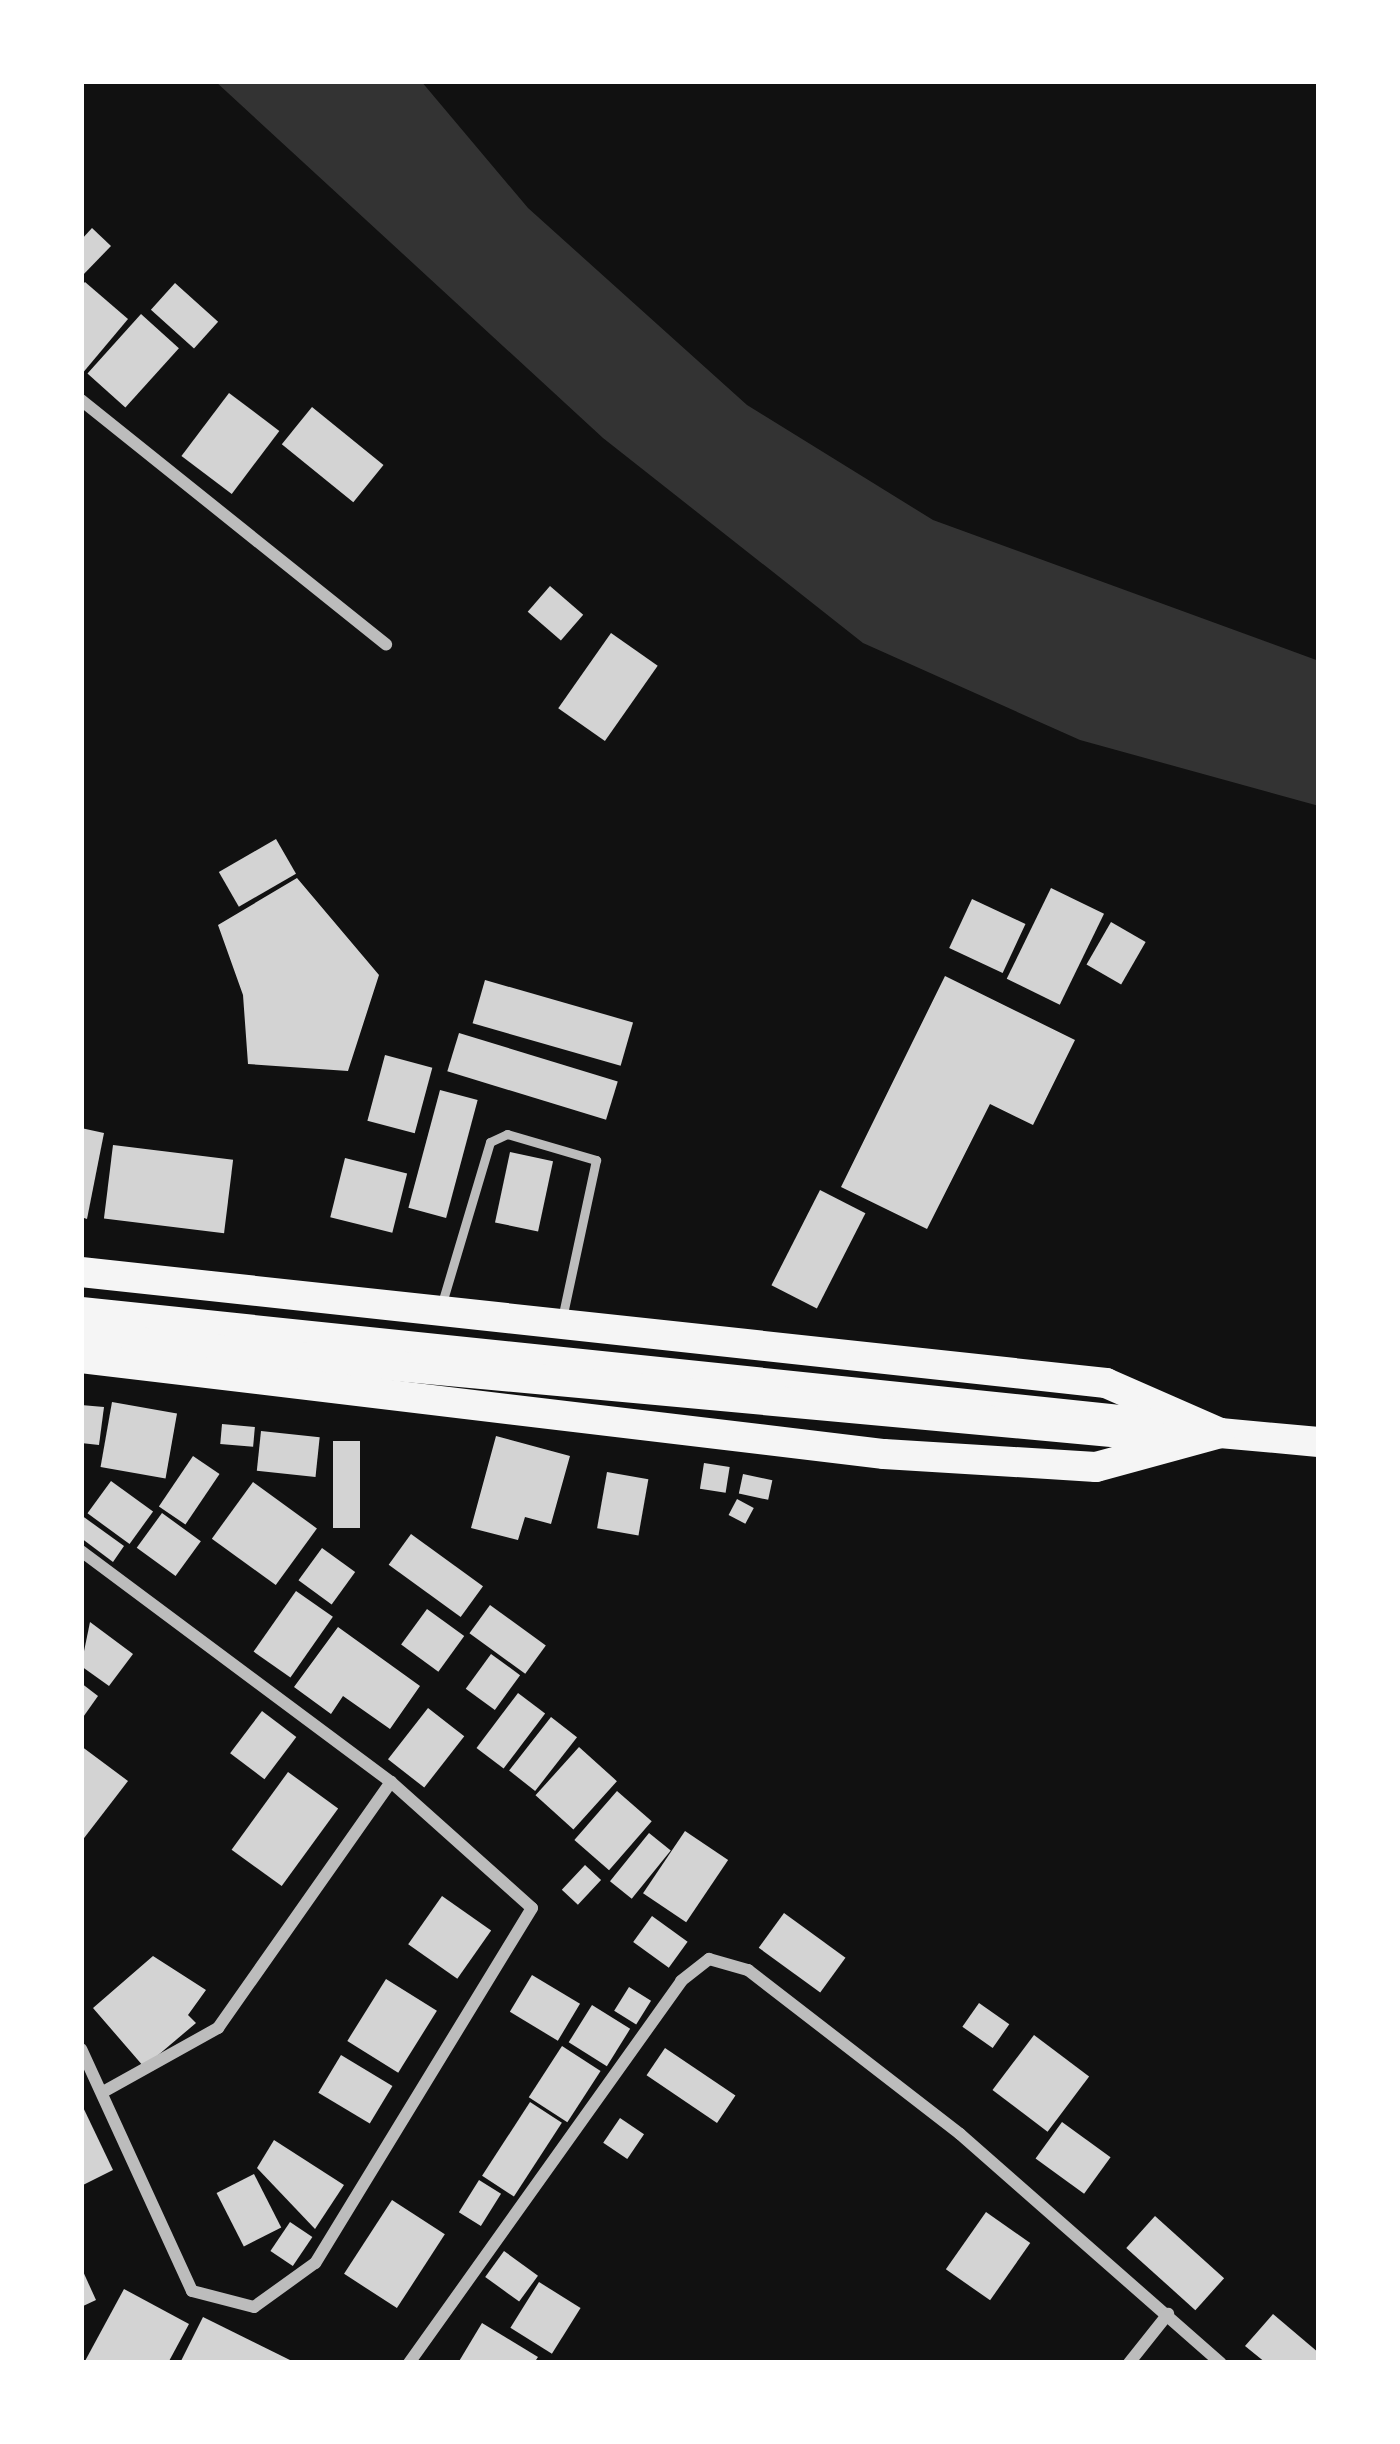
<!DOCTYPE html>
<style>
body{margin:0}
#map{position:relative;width:1400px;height:2444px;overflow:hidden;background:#111;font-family:"Titillium Web",sans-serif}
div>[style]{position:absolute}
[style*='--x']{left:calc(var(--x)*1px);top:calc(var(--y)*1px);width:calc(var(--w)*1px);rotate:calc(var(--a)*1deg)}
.water>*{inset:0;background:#333}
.building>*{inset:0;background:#d3d3d3;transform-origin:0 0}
.service>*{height:9px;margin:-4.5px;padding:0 4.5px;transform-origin:4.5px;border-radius:4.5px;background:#bcbcbc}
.minor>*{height:12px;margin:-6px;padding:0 6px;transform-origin:6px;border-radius:6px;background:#bcbcbc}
.primary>*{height:30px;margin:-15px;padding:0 15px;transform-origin:15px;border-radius:15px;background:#f5f5f5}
span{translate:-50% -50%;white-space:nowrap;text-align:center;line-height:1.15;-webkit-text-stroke:12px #fff;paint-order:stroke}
.frame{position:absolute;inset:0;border:84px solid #fff;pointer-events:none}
</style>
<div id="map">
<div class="water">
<div style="clip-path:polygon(215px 81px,421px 81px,528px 208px,747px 405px,933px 520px,1319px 661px,1319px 806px,1080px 740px,863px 643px,603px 438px)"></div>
</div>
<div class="building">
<div style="clip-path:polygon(92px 228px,111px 246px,81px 277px,81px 240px)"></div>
<div style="clip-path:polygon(85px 282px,128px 319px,81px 375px,81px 286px)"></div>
<div style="left:175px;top:283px;width:58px;height:36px;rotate:42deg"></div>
<div style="left:141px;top:314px;width:51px;height:80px;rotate:42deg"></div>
<div style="left:229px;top:393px;width:63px;height:79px;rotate:37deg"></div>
<div style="left:312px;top:407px;width:92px;height:48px;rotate:39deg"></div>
<div style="left:550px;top:586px;width:44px;height:34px;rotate:41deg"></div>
<div style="left:611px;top:633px;width:57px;height:92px;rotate:35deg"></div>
<div style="left:276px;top:839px;width:40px;height:66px;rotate:60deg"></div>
<div style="clip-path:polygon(297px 878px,379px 975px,348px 1071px,248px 1064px,243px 995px,218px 925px)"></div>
<div style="left:1051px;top:888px;width:59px;height:101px;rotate:26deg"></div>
<div style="left:972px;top:899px;width:59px;height:54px;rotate:25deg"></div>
<div style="left:1111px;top:922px;width:40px;height:49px;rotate:30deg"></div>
<div style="clip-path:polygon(945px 976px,1075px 1040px,1033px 1125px,990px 1104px,927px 1229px,841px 1187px)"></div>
<div style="left:485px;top:980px;width:154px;height:45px;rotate:16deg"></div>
<div style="left:459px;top:1033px;width:166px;height:40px;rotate:17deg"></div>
<div style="left:385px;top:1055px;width:49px;height:68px;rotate:15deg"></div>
<div style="left:440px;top:1090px;width:39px;height:122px;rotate:15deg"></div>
<div style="clip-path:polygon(81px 1128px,104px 1133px,87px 1219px,81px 1217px)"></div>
<div style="left:113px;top:1145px;width:121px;height:74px;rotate:7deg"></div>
<div style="left:510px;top:1152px;width:44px;height:72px;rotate:12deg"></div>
<div style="left:345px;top:1158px;width:64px;height:61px;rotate:14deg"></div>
<div style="left:820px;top:1190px;width:51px;height:107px;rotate:27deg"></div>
<div style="left:112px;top:1402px;width:66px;height:66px;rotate:10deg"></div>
<div style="clip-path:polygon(81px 1405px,104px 1407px,99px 1445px,81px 1443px)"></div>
<div style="left:222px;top:1424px;width:33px;height:20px;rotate:5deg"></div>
<div style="left:261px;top:1431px;width:59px;height:40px;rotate:6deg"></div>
<div style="clip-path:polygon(496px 1436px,570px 1456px,551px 1524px,525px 1517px,518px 1540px,471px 1528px)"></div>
<div style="left:333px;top:1441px;width:27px;height:87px"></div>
<div style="left:193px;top:1456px;width:32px;height:61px;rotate:34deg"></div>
<div style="left:704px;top:1463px;width:26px;height:26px;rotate:9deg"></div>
<div style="left:607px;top:1472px;width:42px;height:57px;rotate:10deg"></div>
<div style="left:743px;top:1474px;width:30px;height:20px;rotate:12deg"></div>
<div style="left:111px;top:1481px;width:52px;height:40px;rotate:36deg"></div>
<div style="left:253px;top:1482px;width:79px;height:70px;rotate:36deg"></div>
<div style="left:737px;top:1499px;width:19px;height:18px;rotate:28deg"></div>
<div style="left:162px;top:1513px;width:48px;height:43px;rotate:36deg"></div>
<div style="clip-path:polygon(81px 1515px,124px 1546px,113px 1562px,81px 1538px)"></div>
<div style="left:411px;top:1534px;width:89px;height:38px;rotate:36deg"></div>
<div style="left:322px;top:1548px;width:41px;height:40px;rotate:36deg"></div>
<div style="left:296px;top:1591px;width:45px;height:74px;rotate:35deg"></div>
<div style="left:490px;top:1605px;width:69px;height:35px;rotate:36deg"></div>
<div style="left:427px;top:1609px;width:46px;height:44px;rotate:36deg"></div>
<div style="clip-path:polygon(90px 1622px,133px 1654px,109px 1686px,81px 1666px)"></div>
<div style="clip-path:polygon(338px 1627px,420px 1686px,390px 1729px,343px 1696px,331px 1714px,294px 1687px)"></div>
<div style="left:491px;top:1654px;width:36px;height:43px;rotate:36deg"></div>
<div style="clip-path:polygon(81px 1683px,98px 1696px,81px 1720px)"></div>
<div style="left:518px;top:1693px;width:34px;height:69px;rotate:37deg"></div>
<div style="left:428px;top:1708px;width:46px;height:65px;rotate:38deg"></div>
<div style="left:262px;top:1711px;width:43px;height:53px;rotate:37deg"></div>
<div style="left:551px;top:1717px;width:33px;height:68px;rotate:38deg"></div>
<div style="clip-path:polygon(81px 1746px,128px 1781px,81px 1842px)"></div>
<div style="left:579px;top:1747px;width:51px;height:65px;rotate:42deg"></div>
<div style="left:288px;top:1772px;width:62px;height:96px;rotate:36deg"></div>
<div style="left:617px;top:1791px;width:46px;height:65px;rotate:41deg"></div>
<div style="left:685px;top:1831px;width:52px;height:75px;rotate:34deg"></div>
<div style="left:649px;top:1833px;width:28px;height:62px;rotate:39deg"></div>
<div style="left:585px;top:1865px;width:22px;height:34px;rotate:43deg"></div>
<div style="left:442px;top:1896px;width:60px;height:59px;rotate:35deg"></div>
<div style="left:784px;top:1913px;width:76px;height:43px;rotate:36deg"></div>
<div style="left:652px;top:1916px;width:44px;height:32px;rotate:36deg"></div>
<div style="clip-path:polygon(153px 1956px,206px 1990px,188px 2015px,196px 2023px,144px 2067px,93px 2008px)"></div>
<div style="left:532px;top:1975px;width:56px;height:43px;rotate:31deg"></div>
<div style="left:386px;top:1979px;width:60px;height:73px;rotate:32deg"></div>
<div style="left:629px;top:1987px;width:26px;height:28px;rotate:32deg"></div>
<div style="left:979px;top:2003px;width:37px;height:29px;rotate:35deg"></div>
<div style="left:592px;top:2005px;width:45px;height:44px;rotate:32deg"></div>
<div style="left:1034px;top:2035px;width:69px;height:69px;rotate:37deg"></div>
<div style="left:562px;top:2046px;width:46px;height:61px;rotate:33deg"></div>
<div style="left:665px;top:2048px;width:85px;height:33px;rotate:34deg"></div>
<div style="left:341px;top:2055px;width:60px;height:44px;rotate:31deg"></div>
<div style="left:530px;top:2102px;width:38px;height:88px;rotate:33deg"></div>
<div style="clip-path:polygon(81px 2103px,113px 2170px,81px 2186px)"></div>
<div style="left:620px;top:2118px;width:29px;height:30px;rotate:34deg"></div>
<div style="left:1062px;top:2122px;width:60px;height:45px;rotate:36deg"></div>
<div style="clip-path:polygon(274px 2140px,344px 2185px,315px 2229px,257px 2168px)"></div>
<div style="left:254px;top:2174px;width:60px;height:42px;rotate:63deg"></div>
<div style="left:479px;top:2180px;width:26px;height:38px;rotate:32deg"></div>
<div style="left:392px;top:2200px;width:63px;height:88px;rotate:33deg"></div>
<div style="left:986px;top:2212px;width:54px;height:70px;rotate:35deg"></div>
<div style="left:1155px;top:2216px;width:93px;height:43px;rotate:42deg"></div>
<div style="left:290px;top:2222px;width:27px;height:35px;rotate:34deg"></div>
<div style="left:504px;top:2251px;width:42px;height:32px;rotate:36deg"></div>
<div style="clip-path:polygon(81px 2267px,96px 2300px,81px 2307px)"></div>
<div style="left:539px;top:2282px;width:49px;height:54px;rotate:32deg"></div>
<div style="clip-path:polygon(124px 2289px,189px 2324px,168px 2363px,85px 2361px)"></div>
<div style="clip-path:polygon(1273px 2314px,1319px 2353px,1319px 2363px,1266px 2363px,1245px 2346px)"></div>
<div style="clip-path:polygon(203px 2317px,296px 2363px,180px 2363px)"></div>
<div style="clip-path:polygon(482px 2323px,538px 2357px,534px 2363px,458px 2363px)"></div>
</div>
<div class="service">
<div style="--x:442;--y:1303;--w:168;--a:-73.4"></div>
<div style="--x:490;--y:1142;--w:19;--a:-25"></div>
<div style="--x:507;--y:1134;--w:93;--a:16.3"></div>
<div style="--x:596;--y:1160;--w:162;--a:102.1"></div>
</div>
<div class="minor">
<div style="--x:81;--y:400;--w:391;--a:38.7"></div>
<div style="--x:81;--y:1551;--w:387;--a:36.7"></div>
<div style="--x:391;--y:1782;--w:189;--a:41.8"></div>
<div style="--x:532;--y:1908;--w:416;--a:121.4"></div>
<div style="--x:315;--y:2263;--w:75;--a:144.2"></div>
<div style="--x:254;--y:2307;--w:64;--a:-165.5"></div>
<div style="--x:192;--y:2291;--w:266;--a:-114.6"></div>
<div style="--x:103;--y:2092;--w:132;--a:-29.1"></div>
<div style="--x:218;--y:2028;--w:301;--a:-54.9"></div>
<div style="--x:409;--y:2363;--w:469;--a:-54.5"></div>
<div style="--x:681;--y:1981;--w:36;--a:-38"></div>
<div style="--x:709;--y:1959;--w:41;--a:15.8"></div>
<div style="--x:748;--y:1970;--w:268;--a:37.7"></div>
<div style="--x:960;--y:2134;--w:347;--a:41.3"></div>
<div style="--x:1129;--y:2363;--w:63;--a:-51.5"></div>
</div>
<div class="primary">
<div style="--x:81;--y:1272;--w:1031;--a:6.18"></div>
<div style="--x:1106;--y:1383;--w:124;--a:23.7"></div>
<div style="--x:1220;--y:1433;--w:99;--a:5.2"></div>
<div style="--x:81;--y:1312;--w:1104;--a:5.93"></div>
<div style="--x:81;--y:1337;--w:1078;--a:5.27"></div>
<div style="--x:81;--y:1358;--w:809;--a:6.82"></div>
<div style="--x:884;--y:1454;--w:212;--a:3.5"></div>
<div style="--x:1096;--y:1467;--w:129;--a:-15.3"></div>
</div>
<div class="frame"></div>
</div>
